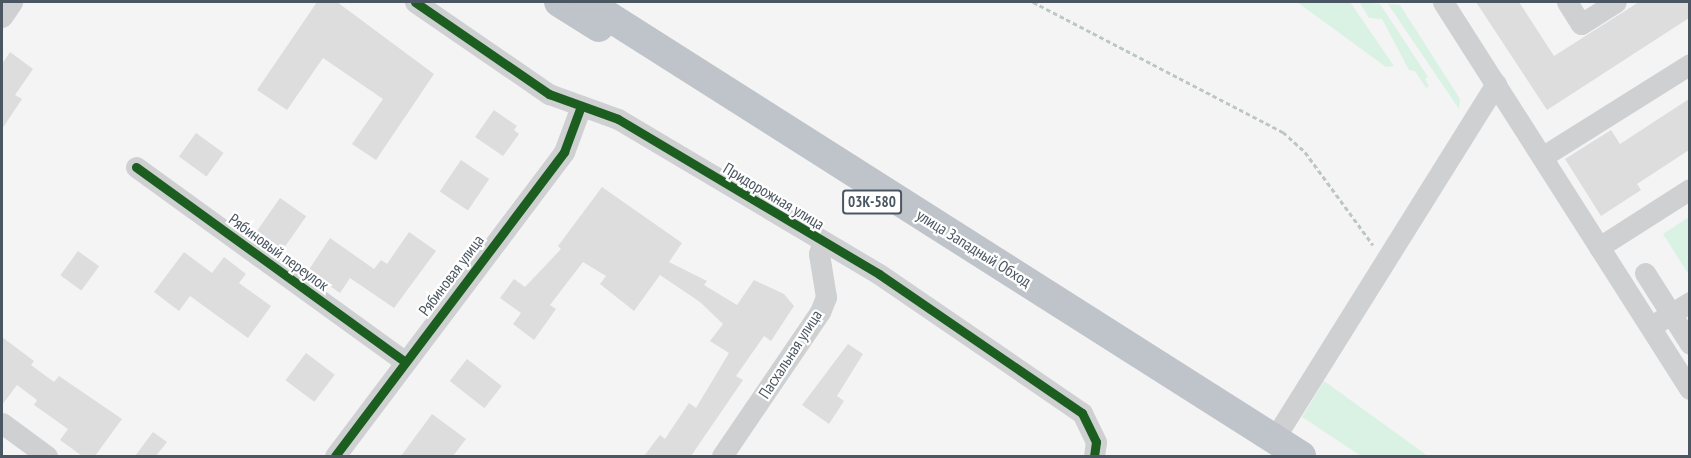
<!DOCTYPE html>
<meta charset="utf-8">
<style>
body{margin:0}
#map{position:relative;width:1691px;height:458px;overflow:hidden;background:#f4f4f4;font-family:"PT Sans Narrow",sans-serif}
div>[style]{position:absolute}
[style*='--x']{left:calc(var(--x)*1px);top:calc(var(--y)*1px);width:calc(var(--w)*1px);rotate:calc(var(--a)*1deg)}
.green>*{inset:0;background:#d9f2e3}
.building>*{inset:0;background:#ddddde;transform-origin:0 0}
.path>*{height:3px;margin-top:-1.5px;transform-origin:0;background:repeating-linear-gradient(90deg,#bcc7c4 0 4.5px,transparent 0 7.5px)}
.minor>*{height:21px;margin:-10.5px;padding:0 10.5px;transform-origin:10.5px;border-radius:10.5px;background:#ced0d2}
.highway>*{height:30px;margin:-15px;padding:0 15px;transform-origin:15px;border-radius:15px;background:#bec4c9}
.cycleway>*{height:9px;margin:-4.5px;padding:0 4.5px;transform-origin:4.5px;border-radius:4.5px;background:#1b5e20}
span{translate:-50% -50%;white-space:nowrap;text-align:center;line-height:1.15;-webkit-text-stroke:4.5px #fff;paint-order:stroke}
.shield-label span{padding:2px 4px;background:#fff;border:2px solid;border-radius:4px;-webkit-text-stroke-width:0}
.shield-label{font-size:15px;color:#4a5661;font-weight:700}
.street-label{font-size:16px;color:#4a5661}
.frame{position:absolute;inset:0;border:3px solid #4a5661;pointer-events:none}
</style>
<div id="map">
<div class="green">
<div style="clip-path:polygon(1297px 2px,1350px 2px,1394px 66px,1386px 67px)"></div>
<div style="clip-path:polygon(1359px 2px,1380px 4px,1428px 77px,1425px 79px,1429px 86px,1426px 88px,1415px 71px,1409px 70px,1382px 19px,1369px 18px)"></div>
<div style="clip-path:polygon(1388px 4px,1400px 5px,1460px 99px,1459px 109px)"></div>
<div style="clip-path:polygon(1689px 217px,1690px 270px,1687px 272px,1663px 234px)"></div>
<div style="clip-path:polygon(1324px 381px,1428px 456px,1361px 456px,1302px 417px)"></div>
</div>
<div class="building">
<div style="clip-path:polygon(317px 2px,337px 2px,434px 74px,376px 160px,352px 144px,383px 99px,323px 58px,287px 110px,257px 90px)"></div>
<div style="clip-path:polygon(1476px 2px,1519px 2px,1554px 56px,1639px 2px,1689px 2px,1689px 18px,1547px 110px)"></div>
<div style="clip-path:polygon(10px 52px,33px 69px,15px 95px,22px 99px,2px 129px,2px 64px)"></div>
<div style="clip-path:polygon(1689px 99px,1689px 150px,1637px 184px,1641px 190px,1601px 216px,1565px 159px,1611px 130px,1620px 144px)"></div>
<div style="clip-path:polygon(494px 110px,517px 126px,514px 130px,519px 134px,503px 156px,475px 137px)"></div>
<div style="left:196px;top:133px;width:34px;height:29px;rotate:36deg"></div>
<div style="left:461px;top:160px;width:34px;height:38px;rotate:34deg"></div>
<div style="clip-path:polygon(602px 187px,682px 243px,669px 262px,707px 281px,704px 285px,737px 305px,754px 280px,784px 294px,794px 306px,771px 341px,764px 336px,736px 376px,743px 380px,691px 456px,644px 456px,660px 435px,665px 439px,689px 403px,696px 408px,729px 353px,710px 341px,723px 324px,700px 302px,660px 275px,634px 311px,600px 284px,606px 276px,583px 262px,550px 305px,556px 309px,534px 340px,513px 324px,521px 313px,500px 298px,514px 279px,525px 287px,561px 249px,558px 246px)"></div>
<div style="left:280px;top:198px;width:32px;height:42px;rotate:35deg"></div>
<div style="clip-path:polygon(409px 232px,436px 251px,394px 308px,350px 278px,340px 293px,308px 271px,330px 238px,374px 269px,381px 260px,387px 264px)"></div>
<div style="left:78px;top:251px;width:26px;height:30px;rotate:36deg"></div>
<div style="clip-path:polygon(184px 252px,212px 273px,224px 257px,246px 274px,239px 283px,271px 306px,248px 338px,190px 296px,179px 311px,154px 292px)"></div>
<div style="clip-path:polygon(2px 337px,34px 361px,31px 365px,54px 382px,59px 376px,122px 419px,95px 456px,82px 456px,60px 440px,68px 429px,34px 405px,37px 400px,17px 385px,2px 405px)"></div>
<div style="clip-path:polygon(848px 344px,863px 354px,837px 396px,844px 401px,829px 424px,802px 405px)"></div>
<div style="left:306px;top:353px;width:36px;height:34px;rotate:37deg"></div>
<div style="left:467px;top:359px;width:44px;height:28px;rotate:38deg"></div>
<div style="clip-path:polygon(432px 414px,466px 439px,453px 456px,401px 456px)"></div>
<div style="clip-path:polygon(153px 432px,167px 442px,156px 456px,135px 456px)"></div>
</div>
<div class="path">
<div style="--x:1033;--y:2;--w:282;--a:27.5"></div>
<div style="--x:1283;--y:132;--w:30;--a:42"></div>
<div style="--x:1305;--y:152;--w:115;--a:53.8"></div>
</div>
<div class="minor">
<div style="--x:415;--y:2;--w:163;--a:34.5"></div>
<div style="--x:549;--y:94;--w:73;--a:19.9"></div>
<div style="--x:618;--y:119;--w:304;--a:30.7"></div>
<div style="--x:879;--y:274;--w:246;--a:34.4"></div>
<div style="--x:1082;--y:413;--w:32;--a:64"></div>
<div style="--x:1096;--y:442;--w:14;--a:98"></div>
<div style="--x:1443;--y:2;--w:459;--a:57.5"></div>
<div style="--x:1567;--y:2;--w:26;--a:58"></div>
<div style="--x:1581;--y:24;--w:41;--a:-32.2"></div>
<div style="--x:2;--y:17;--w:18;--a:-56"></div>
<div style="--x:1542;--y:157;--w:175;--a:-32.1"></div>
<div style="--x:136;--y:167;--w:331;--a:35.9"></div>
<div style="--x:1599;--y:247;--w:108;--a:-32.5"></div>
<div style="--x:1645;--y:273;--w:84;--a:57.6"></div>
<div style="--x:1658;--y:322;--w:38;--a:-32"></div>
<div style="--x:2;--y:423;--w:56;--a:36.3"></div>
<div style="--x:1274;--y:439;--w:419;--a:-58"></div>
<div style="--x:335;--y:456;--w:381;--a:-53"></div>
<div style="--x:564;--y:152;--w:49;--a:-69.7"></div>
<div style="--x:722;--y:456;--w:174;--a:-55.8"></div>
<div style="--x:820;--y:312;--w:16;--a:-68"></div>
<div style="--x:826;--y:297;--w:44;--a:-99.2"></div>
<div style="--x:819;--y:254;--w:11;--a:-75"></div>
</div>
<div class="highway">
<div style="--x:559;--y:2;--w:47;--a:32"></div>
<div style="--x:586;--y:2;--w:847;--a:32.41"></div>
</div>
<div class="cycleway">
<div style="--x:415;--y:2;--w:163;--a:34.5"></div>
<div style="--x:549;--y:94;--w:73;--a:19.9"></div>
<div style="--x:618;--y:119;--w:304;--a:30.7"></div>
<div style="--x:879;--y:274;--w:246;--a:34.4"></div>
<div style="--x:1082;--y:413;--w:32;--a:64"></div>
<div style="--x:1096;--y:442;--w:14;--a:98"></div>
<div style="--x:136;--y:167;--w:331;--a:35.9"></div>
<div style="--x:335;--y:456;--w:381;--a:-53"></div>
<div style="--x:564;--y:152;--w:49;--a:-69.7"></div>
</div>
<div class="shield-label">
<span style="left:872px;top:202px">03К-580</span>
</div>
<div class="street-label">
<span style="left:774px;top:196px;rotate:31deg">Придорожная улица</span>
<span style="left:974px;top:248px;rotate:32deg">улица Западный Обход</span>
<span style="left:279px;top:252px;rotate:36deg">Рябиновый переулок</span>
<span style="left:451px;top:275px;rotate:-53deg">Рябиновая улица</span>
<span style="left:790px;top:354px;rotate:-57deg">Пасхальная улица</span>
</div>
<div class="frame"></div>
</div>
